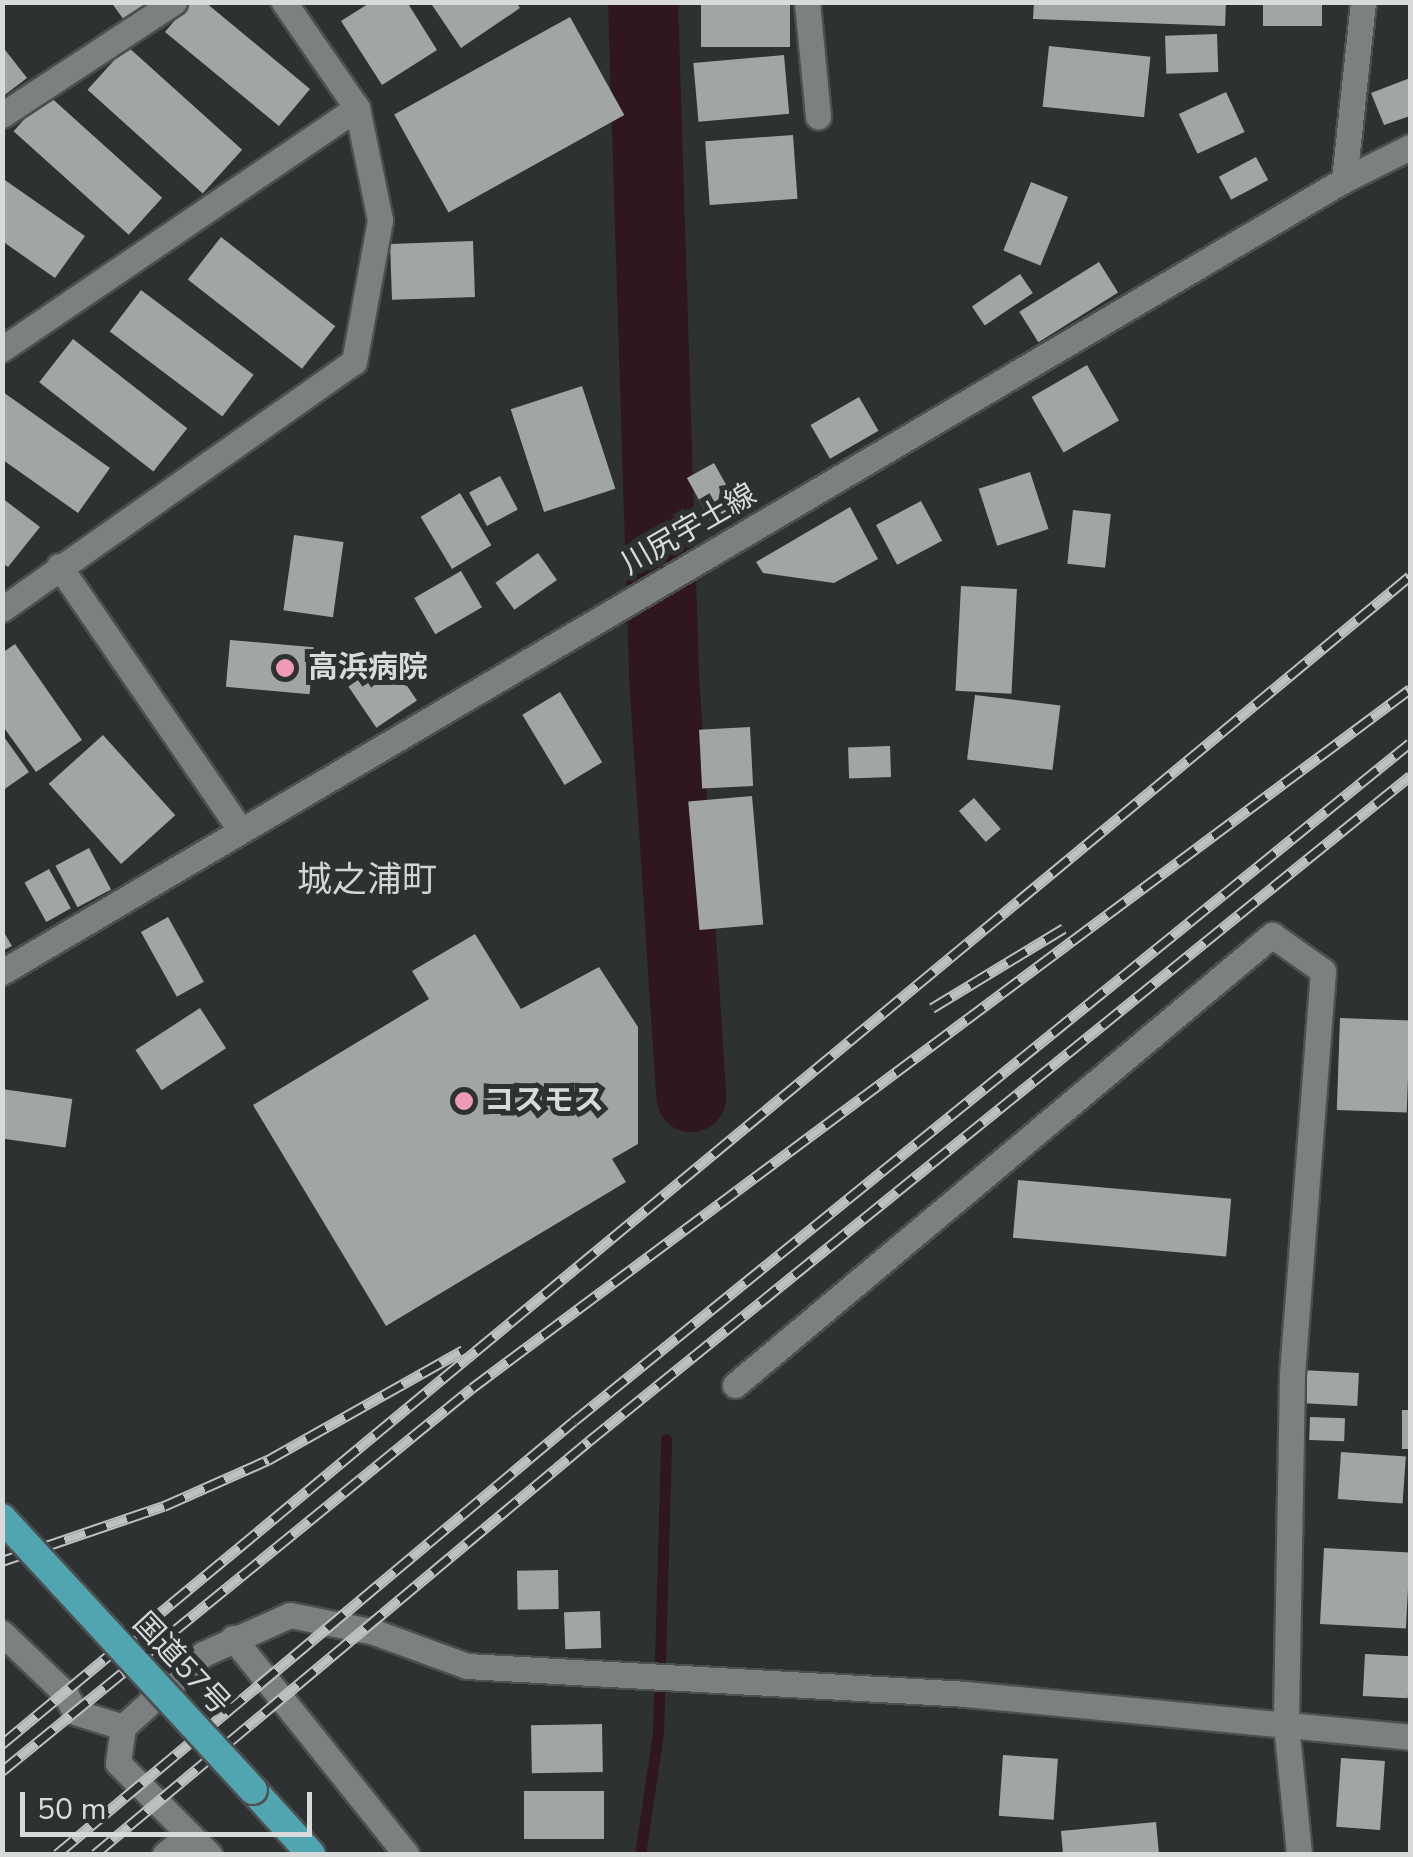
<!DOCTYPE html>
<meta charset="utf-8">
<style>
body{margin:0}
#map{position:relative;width:1413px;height:1857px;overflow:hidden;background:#2d3131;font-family:"Nunito Sans","Noto Sans JP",sans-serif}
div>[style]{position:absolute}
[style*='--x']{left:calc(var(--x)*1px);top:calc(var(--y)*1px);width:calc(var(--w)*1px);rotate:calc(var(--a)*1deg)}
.stream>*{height:11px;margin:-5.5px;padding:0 5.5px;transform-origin:5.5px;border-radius:5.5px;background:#301620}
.river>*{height:70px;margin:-35px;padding:0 35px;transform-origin:35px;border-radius:35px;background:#301620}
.building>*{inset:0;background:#a1a5a6;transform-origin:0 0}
.roads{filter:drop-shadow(2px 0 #4c4f4f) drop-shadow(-2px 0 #4c4f4f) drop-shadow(0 2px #4c4f4f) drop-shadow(0 -2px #4c4f4f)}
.minor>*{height:25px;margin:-12.5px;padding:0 12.5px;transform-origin:12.5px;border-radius:12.5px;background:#7c8081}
.secondary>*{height:25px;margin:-12.5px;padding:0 12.5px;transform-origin:12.5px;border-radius:12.5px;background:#7c8081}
.trunk>*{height:28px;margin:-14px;padding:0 14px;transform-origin:14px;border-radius:14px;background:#51a5b1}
.rail>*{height:11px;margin-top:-5.5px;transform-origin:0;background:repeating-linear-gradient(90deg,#2d3131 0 22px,#bec0c1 0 44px);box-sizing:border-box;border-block:2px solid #bec0c1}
.bridges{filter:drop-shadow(2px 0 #4c4f4f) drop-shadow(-2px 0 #4c4f4f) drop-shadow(0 2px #4c4f4f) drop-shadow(0 -2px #4c4f4f)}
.trunk-bridge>*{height:28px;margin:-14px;padding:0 14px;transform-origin:14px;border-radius:14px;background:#51a5b1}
.dots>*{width:28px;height:28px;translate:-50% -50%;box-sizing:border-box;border:5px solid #2d3131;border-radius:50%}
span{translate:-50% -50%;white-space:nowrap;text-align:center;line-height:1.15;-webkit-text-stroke:10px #2d3131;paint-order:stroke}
.street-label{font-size:30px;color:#d8dadb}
.poi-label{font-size:30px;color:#d8dadb;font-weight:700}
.left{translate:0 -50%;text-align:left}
.quarter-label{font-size:35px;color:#d1d5d6}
.frame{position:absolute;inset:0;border:5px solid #d8dadb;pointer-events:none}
.scale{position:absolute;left:20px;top:1792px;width:292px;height:45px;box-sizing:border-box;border:5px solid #d8dadb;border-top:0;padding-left:12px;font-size:30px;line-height:35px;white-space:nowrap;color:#d8dadb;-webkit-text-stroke:8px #2d3131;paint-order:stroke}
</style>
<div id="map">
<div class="stream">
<div style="--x:640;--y:1854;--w:122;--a:-81.5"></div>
<div style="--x:658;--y:1733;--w:294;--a:-88.4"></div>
</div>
<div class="river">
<div style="--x:643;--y:2;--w:673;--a:88.21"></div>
<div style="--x:664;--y:675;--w:423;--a:86.3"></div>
</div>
<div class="building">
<div style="clip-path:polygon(111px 2px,147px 2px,124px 20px)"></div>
<div style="clip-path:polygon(190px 2px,205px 2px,310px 89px,279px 126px,165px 32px)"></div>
<div style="clip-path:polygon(371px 2px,407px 2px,437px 50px,382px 85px,341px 21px)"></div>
<div style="clip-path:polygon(430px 2px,516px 2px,520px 8px,461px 48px)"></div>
<div style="left:701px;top:2px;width:89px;height:45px"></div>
<div style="clip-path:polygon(1034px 2px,1226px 2px,1225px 26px,1033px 19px)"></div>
<div style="left:1263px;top:2px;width:59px;height:24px"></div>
<div style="left:570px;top:17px;width:112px;height:201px;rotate:61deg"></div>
<div style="left:1217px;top:34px;width:38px;height:52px;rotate:88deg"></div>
<div style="clip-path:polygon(2px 46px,27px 78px,2px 97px)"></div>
<div style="left:127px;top:46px;width:155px;height:59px;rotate:42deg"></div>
<div style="left:1049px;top:46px;width:102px;height:61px;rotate:6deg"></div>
<div style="left:784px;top:55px;width:59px;height:91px;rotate:85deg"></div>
<div style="clip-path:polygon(1410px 78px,1410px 116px,1384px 125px,1371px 93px)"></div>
<div style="left:1226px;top:92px;width:44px;height:52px;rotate:65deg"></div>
<div style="left:47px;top:94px;width:155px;height:50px;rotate:42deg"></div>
<div style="left:793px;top:135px;width:64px;height:88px;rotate:86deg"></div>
<div style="left:1256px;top:157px;width:26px;height:42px;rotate:62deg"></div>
<div style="clip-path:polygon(2px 178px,85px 236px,55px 278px,2px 241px)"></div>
<div style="left:1031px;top:182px;width:40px;height:74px;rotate:22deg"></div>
<div style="left:221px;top:237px;width:145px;height:54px;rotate:38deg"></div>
<div style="left:473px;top:241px;width:56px;height:83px;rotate:88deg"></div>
<div style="left:1099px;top:262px;width:36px;height:94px;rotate:58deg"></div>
<div style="left:1020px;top:274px;width:23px;height:58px;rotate:56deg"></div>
<div style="left:141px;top:290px;width:141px;height:52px;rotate:37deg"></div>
<div style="left:73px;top:339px;width:145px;height:55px;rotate:38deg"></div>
<div style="left:1087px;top:365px;width:64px;height:64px;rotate:60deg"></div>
<div style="left:582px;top:386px;width:108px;height:75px;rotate:72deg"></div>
<div style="clip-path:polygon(3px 392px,110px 468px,78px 513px,3px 460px)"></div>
<div style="left:859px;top:397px;width:39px;height:56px;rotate:60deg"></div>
<div style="left:714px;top:463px;width:51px;height:31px;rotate:61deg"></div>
<div style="left:1030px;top:472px;width:60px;height:54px;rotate:72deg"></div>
<div style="left:500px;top:476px;width:38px;height:35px;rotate:62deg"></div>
<div style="left:460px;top:493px;width:61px;height:46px;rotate:59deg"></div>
<div style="clip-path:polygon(2px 498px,40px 527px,8px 567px,2px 563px)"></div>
<div style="left:921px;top:501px;width:45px;height:51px;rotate:62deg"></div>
<div style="clip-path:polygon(850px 507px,878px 559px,834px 583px,763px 573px,756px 562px)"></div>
<div style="left:1073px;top:510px;width:38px;height:54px;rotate:6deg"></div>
<div style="left:294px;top:535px;width:50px;height:76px;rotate:8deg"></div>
<div style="left:538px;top:553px;width:33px;height:52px;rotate:55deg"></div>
<div style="left:461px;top:571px;width:42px;height:54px;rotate:60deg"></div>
<div style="left:961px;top:586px;width:56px;height:105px;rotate:3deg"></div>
<div style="left:230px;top:640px;width:84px;height:47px;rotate:5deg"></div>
<div style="clip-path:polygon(15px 644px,82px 740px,36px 772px,2px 725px,2px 653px)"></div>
<div style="left:389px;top:659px;width:50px;height:49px;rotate:56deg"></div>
<div style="left:560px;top:692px;width:82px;height:44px;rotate:59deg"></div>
<div style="left:975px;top:695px;width:86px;height:65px;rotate:7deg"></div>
<div style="left:750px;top:727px;width:59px;height:51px;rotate:87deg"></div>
<div style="clip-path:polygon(2px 734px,29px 772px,2px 791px)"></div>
<div style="left:103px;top:735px;width:108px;height:73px;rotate:48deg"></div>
<div style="left:890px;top:746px;width:31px;height:42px;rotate:88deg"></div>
<div style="left:752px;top:796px;width:129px;height:64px;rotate:85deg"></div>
<div style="left:974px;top:798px;width:41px;height:20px;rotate:49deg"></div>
<div style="left:89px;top:848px;width:47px;height:38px;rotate:62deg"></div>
<div style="left:49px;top:869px;width:45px;height:28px;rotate:61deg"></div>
<div style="left:168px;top:917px;width:74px;height:31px;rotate:61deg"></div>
<div style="clip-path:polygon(2px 929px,12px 946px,2px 951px)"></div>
<div style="clip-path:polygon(475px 934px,521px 1009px,599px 967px,638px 1027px,638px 1144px,612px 1159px,626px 1182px,386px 1326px,253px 1105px,429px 999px,412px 971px)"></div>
<div style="left:200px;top:1008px;width:48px;height:77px;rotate:57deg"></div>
<div style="left:1340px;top:1018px;width:70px;height:92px;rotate:2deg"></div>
<div style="left:2px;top:1089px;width:71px;height:49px;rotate:8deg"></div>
<div style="left:1018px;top:1180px;width:214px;height:58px;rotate:5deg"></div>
<div style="left:1301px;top:1370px;width:58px;height:33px;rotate:3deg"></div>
<div style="left:1402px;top:1410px;width:8px;height:39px"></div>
<div style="left:1310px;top:1417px;width:35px;height:23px;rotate:2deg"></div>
<div style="left:1341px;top:1452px;width:65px;height:47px;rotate:4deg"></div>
<div style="left:1324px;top:1548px;width:86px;height:76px;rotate:3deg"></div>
<div style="left:558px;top:1570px;width:39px;height:41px;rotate:89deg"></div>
<div style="left:600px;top:1611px;width:37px;height:36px;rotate:88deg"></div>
<div style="left:1365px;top:1654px;width:45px;height:42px;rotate:3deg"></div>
<div style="left:602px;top:1724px;width:48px;height:71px;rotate:89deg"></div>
<div style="left:1003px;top:1755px;width:55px;height:61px;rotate:4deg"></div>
<div style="left:1341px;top:1758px;width:44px;height:69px;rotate:4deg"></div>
<div style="left:524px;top:1791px;width:80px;height:48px"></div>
<div style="clip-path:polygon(1156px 1822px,1159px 1854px,1063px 1854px,1061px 1831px)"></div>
</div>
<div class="roads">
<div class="minor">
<div style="--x:807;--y:2;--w:115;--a:84.5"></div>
<div style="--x:2;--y:115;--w:206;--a:-33.3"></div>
<div style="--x:1344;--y:180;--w:179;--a:-83.9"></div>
<div style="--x:2;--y:349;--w:429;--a:-34.2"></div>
<div style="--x:59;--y:566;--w:321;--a:55.5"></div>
<div style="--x:2;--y:609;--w:430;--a:-35.1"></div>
<div style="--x:354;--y:362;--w:144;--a:-79.6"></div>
<div style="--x:380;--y:220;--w:114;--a:-101.6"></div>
<div style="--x:357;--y:108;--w:129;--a:-124.6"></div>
<div style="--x:735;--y:1385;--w:701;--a:-39.96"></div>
<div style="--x:1272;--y:935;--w:62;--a:35.2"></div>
<div style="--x:1323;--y:971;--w:405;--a:94.4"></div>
<div style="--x:1292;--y:1375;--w:350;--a:91"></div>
<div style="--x:1286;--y:1725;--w:130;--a:84.2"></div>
<div style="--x:2;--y:1633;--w:87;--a:43.6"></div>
<div style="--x:65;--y:1693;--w:21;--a:62"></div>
<div style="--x:75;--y:1712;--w:50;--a:17.4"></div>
<div style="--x:123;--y:1727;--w:108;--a:-42.4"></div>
<div style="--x:203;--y:1654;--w:95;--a:-24.1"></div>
<div style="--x:290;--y:1615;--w:86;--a:11.4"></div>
<div style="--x:374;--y:1632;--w:99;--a:20.1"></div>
<div style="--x:467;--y:1666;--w:499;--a:3.2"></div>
<div style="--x:965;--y:1694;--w:447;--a:5.5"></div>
<div style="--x:233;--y:1638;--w:277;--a:51.3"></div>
<div style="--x:123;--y:1727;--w:36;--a:98"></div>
<div style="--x:118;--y:1763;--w:129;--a:45"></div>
<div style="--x:165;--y:1854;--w:31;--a:-38"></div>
</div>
<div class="secondary">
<div style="--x:2;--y:972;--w:1558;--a:-30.55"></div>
<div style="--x:1344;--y:180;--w:74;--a:-26.6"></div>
</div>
<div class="trunk">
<div style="--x:253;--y:1790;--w:86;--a:47.8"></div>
</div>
</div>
<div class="rail">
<div style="--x:932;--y:1008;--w:154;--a:-31.2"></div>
<div style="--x:2;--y:1561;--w:171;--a:-18.8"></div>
<div style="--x:164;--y:1506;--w:114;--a:-23.9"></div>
<div style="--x:268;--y:1460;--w:224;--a:-29.4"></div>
<div style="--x:2;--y:1744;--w:1829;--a:-39.68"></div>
<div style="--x:2;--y:1771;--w:606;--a:-39.18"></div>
<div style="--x:472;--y:1388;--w:1170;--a:-36.69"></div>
<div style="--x:57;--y:1854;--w:674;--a:-39.95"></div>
<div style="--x:574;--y:1421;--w:1076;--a:-39.04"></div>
<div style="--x:95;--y:1854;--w:644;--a:-39.9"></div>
<div style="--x:589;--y:1441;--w:1057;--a:-39.01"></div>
</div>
<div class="bridges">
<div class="trunk-bridge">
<div style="--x:2;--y:1518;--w:370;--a:47.3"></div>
</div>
</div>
<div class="dots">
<div style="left:285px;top:668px;background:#ef9ab8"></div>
<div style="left:464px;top:1101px;background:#ef9ab8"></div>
</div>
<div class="street-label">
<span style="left:689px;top:530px;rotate:-30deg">川尻宇土線</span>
<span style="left:181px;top:1664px;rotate:47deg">国道57号</span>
</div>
<div class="poi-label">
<span class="left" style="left:308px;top:668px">高浜病院</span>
<span class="left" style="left:484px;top:1101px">コスモス</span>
</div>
<div class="quarter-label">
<span style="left:367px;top:880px">城之浦町</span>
</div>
<div class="frame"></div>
<div class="scale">50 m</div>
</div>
